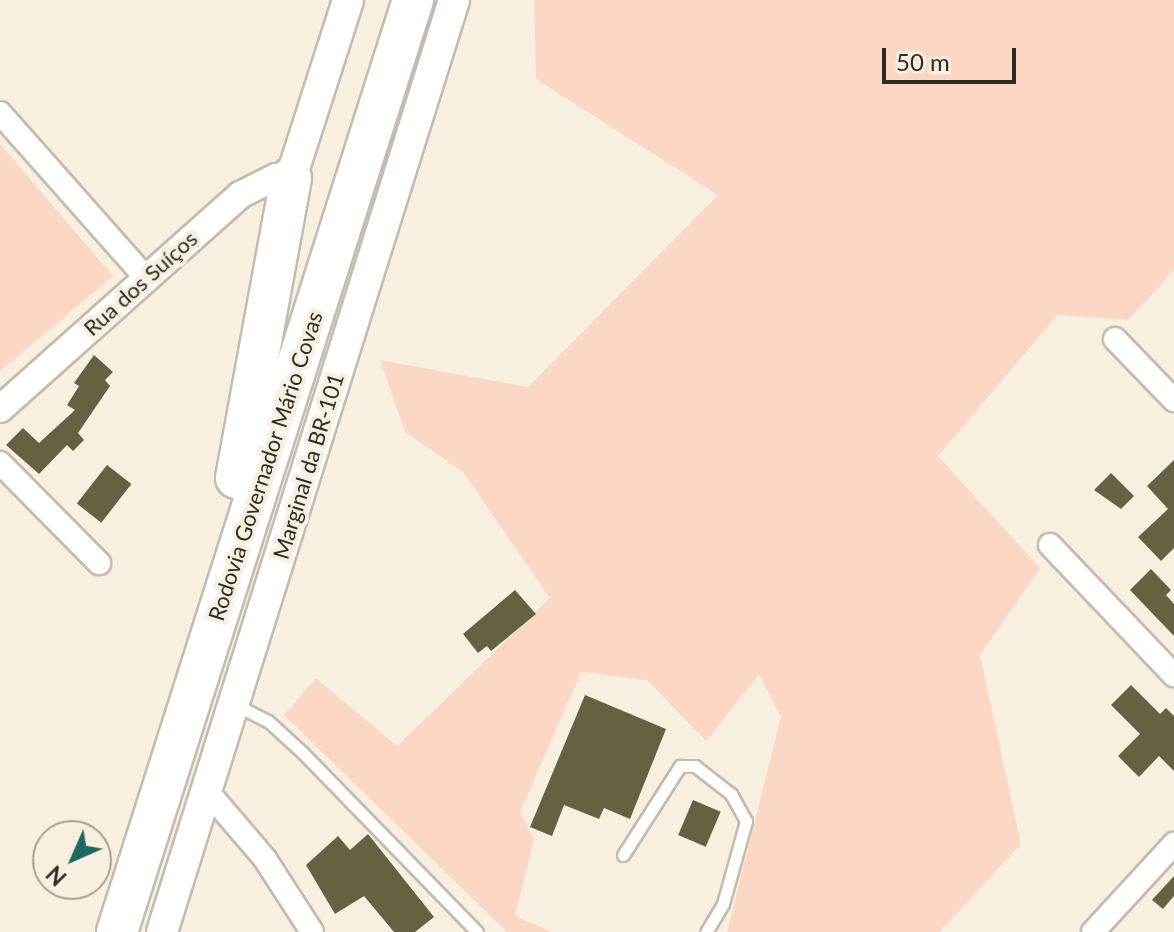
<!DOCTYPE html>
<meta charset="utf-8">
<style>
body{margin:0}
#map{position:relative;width:1174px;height:932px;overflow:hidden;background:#f7f0e1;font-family:Lato,sans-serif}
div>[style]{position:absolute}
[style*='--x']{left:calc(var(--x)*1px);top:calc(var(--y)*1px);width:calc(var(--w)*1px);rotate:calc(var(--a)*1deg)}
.green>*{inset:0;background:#fcd7c5}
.building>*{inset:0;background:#646240;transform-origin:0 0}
.roads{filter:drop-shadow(2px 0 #c2bcae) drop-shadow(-2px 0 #c2bcae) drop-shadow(0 2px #c2bcae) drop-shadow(0 -2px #c2bcae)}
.service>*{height:11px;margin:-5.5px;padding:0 5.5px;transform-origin:5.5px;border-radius:5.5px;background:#fff}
.minor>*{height:22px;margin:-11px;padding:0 11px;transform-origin:11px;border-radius:11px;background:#fff}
.tertiary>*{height:26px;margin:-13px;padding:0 13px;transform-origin:13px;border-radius:13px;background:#fff}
.secondary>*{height:30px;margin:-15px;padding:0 15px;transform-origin:15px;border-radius:15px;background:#fff}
.motorway>*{height:40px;margin:-20px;padding:0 20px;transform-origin:20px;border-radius:20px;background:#fff}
span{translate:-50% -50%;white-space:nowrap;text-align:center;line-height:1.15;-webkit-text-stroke:8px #f7f0e1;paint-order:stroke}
.street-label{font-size:22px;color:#2d2b25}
.north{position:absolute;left:32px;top:820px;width:80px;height:80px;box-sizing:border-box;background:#f7f0e1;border:2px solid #a6a196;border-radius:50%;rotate:225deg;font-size:22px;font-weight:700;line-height:32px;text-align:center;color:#2d2b25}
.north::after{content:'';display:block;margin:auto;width:28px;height:36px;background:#1e6861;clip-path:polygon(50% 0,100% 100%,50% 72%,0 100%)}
.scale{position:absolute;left:882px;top:48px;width:134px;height:36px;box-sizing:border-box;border:4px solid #2d2b25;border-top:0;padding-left:10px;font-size:24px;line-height:28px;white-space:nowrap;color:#2d2b25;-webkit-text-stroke:6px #f7f0e1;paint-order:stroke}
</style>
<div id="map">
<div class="green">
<div style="clip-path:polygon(534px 0,1174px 0,1174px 270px,1128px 320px,1057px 315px,938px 456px,1040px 568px,980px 655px,1021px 844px,939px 932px,727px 932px,781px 717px,759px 674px,706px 741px,647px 680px,581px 672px,520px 812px,534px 840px,515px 916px,552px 932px,507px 932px,284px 715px,316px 678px,397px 746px,550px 598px,463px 472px,405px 432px,380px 360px,528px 387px,718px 195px,536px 79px)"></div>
<div style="clip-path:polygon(0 144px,113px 276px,0 371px)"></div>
</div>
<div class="building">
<div style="clip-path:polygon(94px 355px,113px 372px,105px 380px,110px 386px,78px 433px,84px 440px,73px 451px,67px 445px,39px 474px,6px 445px,23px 428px,39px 443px,75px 410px,67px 405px,79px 386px,74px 383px)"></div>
<div style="clip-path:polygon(1174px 460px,1174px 548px,1161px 561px,1138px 537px,1168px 509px,1147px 486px)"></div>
<div style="left:107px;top:465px;width:31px;height:49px;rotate:38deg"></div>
<div style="clip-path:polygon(1111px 473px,1134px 496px,1121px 509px,1094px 490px)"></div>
<div style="clip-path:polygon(1151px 569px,1171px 590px,1166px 595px,1174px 604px,1174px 636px,1130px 590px)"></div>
<div style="clip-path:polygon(515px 590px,536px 614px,491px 651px,487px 646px,478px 653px,463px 634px)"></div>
<div style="clip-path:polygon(1131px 685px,1160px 714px,1166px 708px,1174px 716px,1174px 771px,1159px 756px,1139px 777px,1118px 756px,1140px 734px,1111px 705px)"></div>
<div style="clip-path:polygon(585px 695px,666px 729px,630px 819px,604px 808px,599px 819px,564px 805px,552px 836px,530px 827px)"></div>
<div style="left:693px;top:800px;width:30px;height:38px;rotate:23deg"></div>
<div style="clip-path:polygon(368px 834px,434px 917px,415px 932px,394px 932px,364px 896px,335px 914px,306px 865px,338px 836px,350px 850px)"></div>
<div style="clip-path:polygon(1174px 876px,1174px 896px,1163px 909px,1152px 900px)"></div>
</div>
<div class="roads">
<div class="service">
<div style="--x:234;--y:704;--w:38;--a:27"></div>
<div style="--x:268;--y:721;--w:46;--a:42.4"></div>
<div style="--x:302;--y:752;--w:251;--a:45.8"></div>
<div style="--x:623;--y:855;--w:106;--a:-57.4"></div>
<div style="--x:680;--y:766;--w:15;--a:0"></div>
<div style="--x:695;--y:766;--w:46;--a:37.9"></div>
<div style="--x:731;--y:794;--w:31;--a:61"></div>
<div style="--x:746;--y:821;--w:86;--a:105.5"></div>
<div style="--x:723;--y:904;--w:33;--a:121"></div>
</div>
<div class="minor">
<div style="--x:0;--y:113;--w:219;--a:48.5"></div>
<div style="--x:1115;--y:339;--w:85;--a:46"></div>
<div style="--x:0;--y:463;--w:141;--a:45.3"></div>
<div style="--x:1050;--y:545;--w:180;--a:46.4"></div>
<div style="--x:207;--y:791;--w:89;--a:49.5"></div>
<div style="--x:265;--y:859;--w:87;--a:57.2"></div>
<div style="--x:1093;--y:932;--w:120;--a:-47.4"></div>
</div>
<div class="tertiary">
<div style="--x:0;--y:409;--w:322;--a:-41.7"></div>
<div style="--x:240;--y:195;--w:40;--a:-26.6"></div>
<div style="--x:276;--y:177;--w:15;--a:4"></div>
</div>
<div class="secondary">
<div style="--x:291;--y:178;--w:187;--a:-72.2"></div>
<div style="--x:162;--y:932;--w:977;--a:-72.6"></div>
</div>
<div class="motorway">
<div style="--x:236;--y:478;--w:305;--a:-79.6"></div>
<div style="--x:117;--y:932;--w:978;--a:-72.38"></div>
</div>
</div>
<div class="street-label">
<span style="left:140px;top:283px;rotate:-42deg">Rua dos Suíços</span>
<span style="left:265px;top:466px;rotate:-72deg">Rodovia Governador Mário Covas</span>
<span style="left:308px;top:466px;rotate:-73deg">Marginal da BR-101</span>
</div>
<div class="north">N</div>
<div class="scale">50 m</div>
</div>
